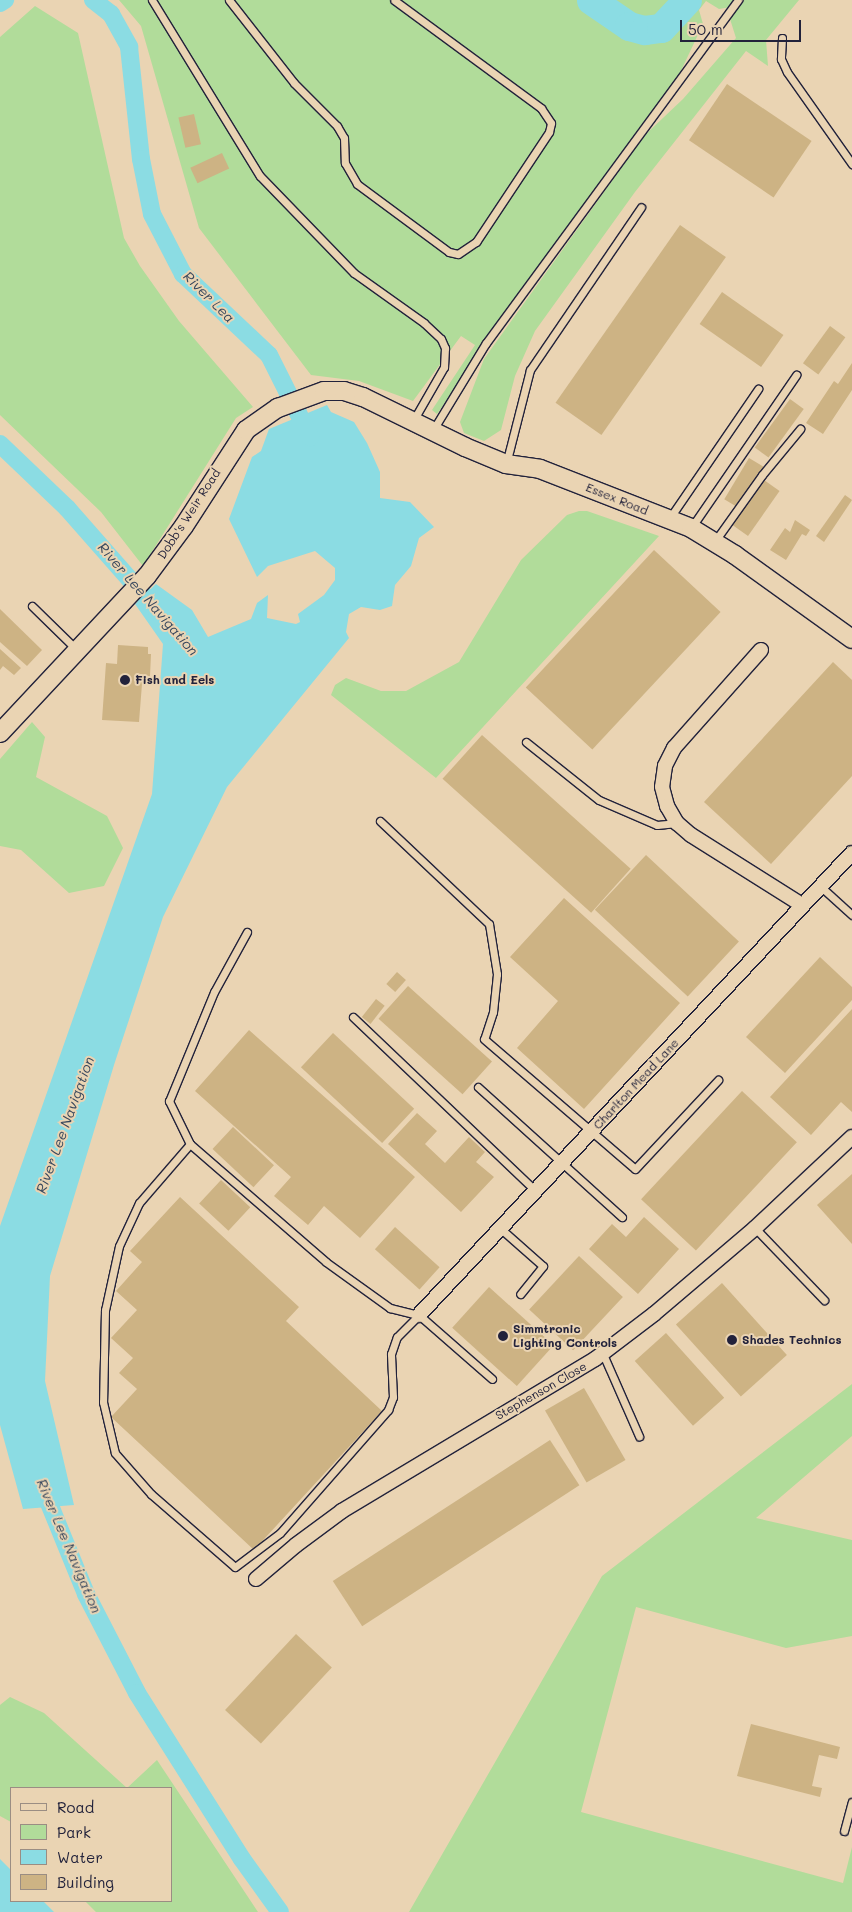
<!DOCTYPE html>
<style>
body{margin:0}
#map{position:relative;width:852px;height:1912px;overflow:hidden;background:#ead4b3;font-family:Mali,sans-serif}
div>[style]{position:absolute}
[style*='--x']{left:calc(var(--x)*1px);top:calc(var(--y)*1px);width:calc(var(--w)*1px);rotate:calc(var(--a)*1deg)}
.green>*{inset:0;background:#b1dc9a}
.water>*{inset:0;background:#8bdce3}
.canal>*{height:18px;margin:-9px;padding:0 9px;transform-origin:9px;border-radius:9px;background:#8bdce3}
.river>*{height:29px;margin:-14.5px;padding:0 14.5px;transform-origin:14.5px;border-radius:14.5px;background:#8bdce3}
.building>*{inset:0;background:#cdb384;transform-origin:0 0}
.roads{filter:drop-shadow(1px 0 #22223b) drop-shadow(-1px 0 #22223b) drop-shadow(0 1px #22223b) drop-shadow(0 -1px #22223b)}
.service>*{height:7px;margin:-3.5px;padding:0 3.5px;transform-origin:3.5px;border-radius:3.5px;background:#ead4b3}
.minor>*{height:14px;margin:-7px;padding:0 7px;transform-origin:7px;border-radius:7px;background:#ead4b3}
.tertiary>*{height:18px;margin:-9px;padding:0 9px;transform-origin:9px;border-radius:9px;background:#ead4b3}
.dots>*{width:14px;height:14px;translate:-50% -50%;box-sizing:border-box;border:2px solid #ead4b3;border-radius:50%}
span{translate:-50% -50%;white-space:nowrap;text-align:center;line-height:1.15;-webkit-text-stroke:4px #ead4b3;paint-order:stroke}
.street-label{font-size:12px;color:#22223b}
.poi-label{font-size:12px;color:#22223b;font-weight:700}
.left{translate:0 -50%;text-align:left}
.water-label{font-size:14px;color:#37475d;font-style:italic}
.legend{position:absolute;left:10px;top:1787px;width:162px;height:115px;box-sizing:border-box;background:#ead4b3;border:1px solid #9a8d83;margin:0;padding:6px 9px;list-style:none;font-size:15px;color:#22223b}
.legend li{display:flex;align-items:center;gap:10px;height:25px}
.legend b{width:25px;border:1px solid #9a8d83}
.scale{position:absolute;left:680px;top:20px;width:121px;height:22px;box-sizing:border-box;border:2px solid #22223b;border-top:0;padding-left:6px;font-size:15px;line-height:18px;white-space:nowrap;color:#22223b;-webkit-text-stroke:4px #ead4b3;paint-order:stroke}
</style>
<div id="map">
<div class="green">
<div style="clip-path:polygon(119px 0,736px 0,731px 7px,719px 9px,706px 1px,699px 10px,703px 24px,671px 92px,639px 128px,437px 414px,432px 410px,475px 345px,461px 336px,413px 401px,359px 381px,311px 375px,199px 228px,141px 26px)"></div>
<div style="clip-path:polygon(744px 0,799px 0,766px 40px,768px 66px,746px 51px,635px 192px,535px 331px,515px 376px,501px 430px,484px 441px,464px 433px,460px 422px,484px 359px,645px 135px,683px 99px,736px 38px,730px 19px)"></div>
<div style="clip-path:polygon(35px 6px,78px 33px,124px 238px,140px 266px,179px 321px,253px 407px,236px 418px,143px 566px,101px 512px,0 415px,0 37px)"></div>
<div style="clip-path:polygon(579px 511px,587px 511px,659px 536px,436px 778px,331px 695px,335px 685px,346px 678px,381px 691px,406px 691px,459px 662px,521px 560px,567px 515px)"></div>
<div style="clip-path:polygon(32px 722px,45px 737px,36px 777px,107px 816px,123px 848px,104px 886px,69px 893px,21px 850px,0 846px,0 759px)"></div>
<div style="clip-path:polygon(852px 1384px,852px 1436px,756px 1518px,852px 1540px,852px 1636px,786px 1648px,636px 1607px,581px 1812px,843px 1883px,852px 1847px,852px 1912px,409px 1912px,602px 1576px)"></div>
<div style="clip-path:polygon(10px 1697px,44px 1713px,127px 1788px,157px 1760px,258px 1912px,96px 1912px,85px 1901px,171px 1901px,171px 1788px,11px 1788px,11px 1822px,0 1816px,0 1705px)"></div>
</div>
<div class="water">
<div style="clip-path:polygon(327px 405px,331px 412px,354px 422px,367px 443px,380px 472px,380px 498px,410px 502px,434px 527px,419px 538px,411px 566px,395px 585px,392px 606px,380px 610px,361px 607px,349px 614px,346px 632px,349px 638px,227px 787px,163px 917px,114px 1065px,50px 1276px,45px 1381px,74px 1505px,23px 1509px,0 1425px,0 1226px,152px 794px,163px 644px,135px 604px,156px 584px,192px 610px,208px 637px,251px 619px,257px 603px,268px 595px,267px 618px,296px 624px,300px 622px,298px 614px,324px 595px,335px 580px,335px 568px,315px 551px,268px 566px,257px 577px,229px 519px,252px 457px,261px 451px,269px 429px)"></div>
<div style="clip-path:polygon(0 1859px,11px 1870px,11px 1901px,43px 1901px,54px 1912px,0 1912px)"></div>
</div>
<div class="canal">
<div style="--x:93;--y:0;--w:23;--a:38"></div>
<div style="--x:111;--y:14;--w:38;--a:61"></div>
<div style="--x:129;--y:47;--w:113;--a:83.9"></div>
<div style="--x:141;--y:159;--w:56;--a:78.7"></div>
<div style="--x:152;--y:214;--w:68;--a:62.7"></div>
<div style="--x:183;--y:274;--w:118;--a:43.3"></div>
<div style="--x:269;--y:355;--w:92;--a:63.4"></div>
<div style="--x:0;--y:3;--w:6;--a:-31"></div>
<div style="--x:0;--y:444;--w:93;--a:43.7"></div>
<div style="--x:67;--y:508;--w:141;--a:48.7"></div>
<div style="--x:42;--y:1486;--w:117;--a:67.8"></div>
<div style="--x:86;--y:1594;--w:111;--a:62.7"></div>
<div style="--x:137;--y:1693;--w:196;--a:57.7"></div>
<div style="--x:242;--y:1859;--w:65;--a:54.4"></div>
</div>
<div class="river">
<div style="--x:591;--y:0;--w:46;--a:34.4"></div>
<div style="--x:629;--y:26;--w:16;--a:15"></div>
<div style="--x:644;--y:30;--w:17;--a:-7"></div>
<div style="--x:661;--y:28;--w:38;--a:-47"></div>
</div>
<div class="building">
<div style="left:727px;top:84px;width:102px;height:68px;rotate:34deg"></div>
<div style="left:194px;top:114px;width:31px;height:16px;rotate:77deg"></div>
<div style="left:222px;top:153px;width:17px;height:35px;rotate:65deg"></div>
<div style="left:680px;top:225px;width:56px;height:217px;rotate:35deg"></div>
<div style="left:722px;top:292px;width:75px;height:39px;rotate:35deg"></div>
<div style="left:830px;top:326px;width:19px;height:46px;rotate:36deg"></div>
<div style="clip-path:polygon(852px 363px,852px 390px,823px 434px,806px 423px,834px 381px,838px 384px)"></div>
<div style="left:790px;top:399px;width:17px;height:60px;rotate:36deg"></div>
<div style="left:749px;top:458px;width:17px;height:48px;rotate:31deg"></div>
<div style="left:764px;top:480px;width:19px;height:55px;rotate:35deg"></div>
<div style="clip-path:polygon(845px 495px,852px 500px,824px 542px,816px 536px)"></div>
<div style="clip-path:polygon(795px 520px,810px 530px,806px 536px,802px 534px,786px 560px,770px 550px,785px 528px,790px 532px)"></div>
<div style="left:654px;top:550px;width:91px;height:188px;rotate:43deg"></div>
<div style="clip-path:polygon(0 609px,42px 650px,27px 666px,0 642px)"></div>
<div style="clip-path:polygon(118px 645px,148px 647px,148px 654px,151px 654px,150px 676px,146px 676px,146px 685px,142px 684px,139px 722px,102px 720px,106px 663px,117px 664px)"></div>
<div style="clip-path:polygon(0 649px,21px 668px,14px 675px,3px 666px,0 670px)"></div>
<div style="clip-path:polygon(833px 662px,852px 680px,852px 776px,771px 864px,704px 802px)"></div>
<div style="left:482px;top:735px;width:200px;height:59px;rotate:42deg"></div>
<div style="left:646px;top:855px;width:127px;height:75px;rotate:43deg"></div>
<div style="clip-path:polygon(564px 898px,680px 1003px,584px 1109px,517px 1048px,558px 1001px,510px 957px)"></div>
<div style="clip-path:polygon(820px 957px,852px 987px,852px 1000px,785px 1073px,746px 1037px)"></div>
<div style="left:397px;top:972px;width:12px;height:16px;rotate:42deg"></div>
<div style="left:408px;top:986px;width:113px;height:44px;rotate:42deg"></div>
<div style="left:376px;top:999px;width:11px;height:23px;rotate:38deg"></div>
<div style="clip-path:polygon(852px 1009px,852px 1112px,841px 1102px,811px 1135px,770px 1097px)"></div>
<div style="clip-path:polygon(249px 1030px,415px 1177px,360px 1238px,324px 1206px,308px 1225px,274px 1196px,291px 1177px,195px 1091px)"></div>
<div style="left:333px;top:1033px;width:111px;height:47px;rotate:43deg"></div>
<div style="left:742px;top:1091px;width:75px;height:148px;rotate:43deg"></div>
<div style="clip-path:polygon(417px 1113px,437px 1131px,425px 1144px,445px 1163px,469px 1137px,485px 1152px,476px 1162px,494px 1177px,461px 1212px,388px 1144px)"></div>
<div style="left:233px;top:1127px;width:56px;height:30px;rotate:43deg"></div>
<div style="clip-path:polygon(852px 1174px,852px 1244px,817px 1205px)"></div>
<div style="left:221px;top:1180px;width:40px;height:32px;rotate:43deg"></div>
<div style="clip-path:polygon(180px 1197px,299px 1307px,286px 1321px,382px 1411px,254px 1550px,111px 1417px,137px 1389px,119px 1373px,133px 1358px,111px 1338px,137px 1310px,116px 1291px,142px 1262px,130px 1251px)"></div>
<div style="clip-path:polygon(644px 1217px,679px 1249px,638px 1294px,589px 1249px,612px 1224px,626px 1237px)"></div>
<div style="left:395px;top:1227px;width:60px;height:30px;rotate:42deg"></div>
<div style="left:579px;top:1256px;width:60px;height:73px;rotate:43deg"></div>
<div style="left:722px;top:1283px;width:97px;height:62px;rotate:48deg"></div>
<div style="left:489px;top:1287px;width:87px;height:55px;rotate:42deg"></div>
<div style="left:666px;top:1333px;width:87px;height:42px;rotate:48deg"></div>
<div style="left:584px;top:1388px;width:83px;height:45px;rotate:60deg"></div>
<div style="left:550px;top:1440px;width:54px;height:259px;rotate:57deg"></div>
<div style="left:296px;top:1634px;width:49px;height:104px;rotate:43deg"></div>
<div style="clip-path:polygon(751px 1724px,840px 1747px,837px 1759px,819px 1755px,812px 1786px,822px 1788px,820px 1797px,737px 1776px)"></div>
</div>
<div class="roads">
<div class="service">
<div style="--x:152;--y:0;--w:206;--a:58.5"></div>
<div style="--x:260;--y:176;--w:135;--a:45.9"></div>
<div style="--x:354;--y:273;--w:86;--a:35.5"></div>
<div style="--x:424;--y:323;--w:23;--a:43"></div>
<div style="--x:441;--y:339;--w:10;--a:66"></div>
<div style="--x:445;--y:348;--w:19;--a:93"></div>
<div style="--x:444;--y:367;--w:62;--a:119.9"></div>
<div style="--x:229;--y:0;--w:105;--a:51.9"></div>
<div style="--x:294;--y:83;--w:61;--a:45"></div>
<div style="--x:337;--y:126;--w:14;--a:60"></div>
<div style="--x:344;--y:138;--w:25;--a:88"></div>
<div style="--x:345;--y:163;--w:24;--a:60"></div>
<div style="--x:357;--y:184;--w:114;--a:36.5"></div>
<div style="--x:449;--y:252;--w:9;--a:13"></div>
<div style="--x:458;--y:254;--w:22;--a:-34"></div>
<div style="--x:476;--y:242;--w:132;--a:-56.4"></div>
<div style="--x:549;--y:132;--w:9;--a:-77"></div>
<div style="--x:551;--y:123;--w:18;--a:-124"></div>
<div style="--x:541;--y:108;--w:182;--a:-143.7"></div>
<div style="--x:782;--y:38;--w:21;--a:93"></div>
<div style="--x:781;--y:59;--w:14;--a:65"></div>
<div style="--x:787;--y:72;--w:113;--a:54.8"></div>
<div style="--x:433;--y:430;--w:102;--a:-58.7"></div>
<div style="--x:486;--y:343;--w:426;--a:-53.7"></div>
<div style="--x:506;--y:464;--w:97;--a:-75.7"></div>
<div style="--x:530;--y:370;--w:197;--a:-55.7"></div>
<div style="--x:669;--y:519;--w:158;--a:-55.6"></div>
<div style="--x:691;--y:528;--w:186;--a:-55.5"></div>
<div style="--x:715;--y:541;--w:81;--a:-54.5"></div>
<div style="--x:762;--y:475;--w:60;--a:-50.4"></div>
<div style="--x:32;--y:606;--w:63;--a:44.4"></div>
<div style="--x:526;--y:742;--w:93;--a:38.5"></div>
<div style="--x:599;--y:800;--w:63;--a:23.3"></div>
<div style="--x:657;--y:825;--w:20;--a:-6"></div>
<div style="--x:380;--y:821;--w:150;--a:43.4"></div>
<div style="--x:489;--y:924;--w:51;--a:80.9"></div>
<div style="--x:497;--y:974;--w:38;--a:96"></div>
<div style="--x:493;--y:1012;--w:28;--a:108"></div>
<div style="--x:484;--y:1039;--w:199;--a:40.7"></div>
<div style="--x:635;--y:1169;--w:122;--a:-47"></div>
<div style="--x:820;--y:886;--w:43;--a:42.2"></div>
<div style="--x:247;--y:932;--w:68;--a:118.8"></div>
<div style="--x:214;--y:992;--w:118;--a:112.4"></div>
<div style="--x:169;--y:1101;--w:48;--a:64"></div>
<div style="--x:190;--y:1144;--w:180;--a:40.9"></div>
<div style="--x:326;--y:1262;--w:79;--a:35.7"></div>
<div style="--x:390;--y:1308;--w:30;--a:14"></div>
<div style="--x:419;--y:1315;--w:97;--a:41.2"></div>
<div style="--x:353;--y:1017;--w:253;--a:43.6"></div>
<div style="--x:478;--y:1087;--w:194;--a:42.1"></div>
<div style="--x:190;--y:1144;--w:78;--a:130.8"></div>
<div style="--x:139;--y:1203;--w:47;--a:114.9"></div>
<div style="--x:119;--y:1246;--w:66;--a:102.3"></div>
<div style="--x:105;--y:1310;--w:92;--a:91.2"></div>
<div style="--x:103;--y:1402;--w:52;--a:76.8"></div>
<div style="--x:115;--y:1453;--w:55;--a:48.7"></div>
<div style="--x:151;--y:1494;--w:111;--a:41"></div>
<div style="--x:235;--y:1567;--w:56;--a:-37.1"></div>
<div style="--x:280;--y:1533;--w:164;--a:-48.7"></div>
<div style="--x:388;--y:1410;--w:14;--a:-69"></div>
<div style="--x:393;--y:1397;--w:43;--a:-92.7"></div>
<div style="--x:391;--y:1354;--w:18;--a:-71"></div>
<div style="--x:397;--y:1337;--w:31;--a:-45"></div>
<div style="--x:755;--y:1228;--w:100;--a:46.2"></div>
<div style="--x:501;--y:1229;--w:56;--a:41.4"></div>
<div style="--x:543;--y:1266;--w:36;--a:129"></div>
<div style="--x:603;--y:1354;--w:90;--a:66.3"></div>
<div style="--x:844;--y:1831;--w:30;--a:-75"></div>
</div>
<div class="minor">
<div style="--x:761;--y:650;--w:131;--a:131.6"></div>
<div style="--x:674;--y:748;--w:20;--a:117"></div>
<div style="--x:665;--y:766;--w:21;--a:98"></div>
<div style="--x:662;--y:787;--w:20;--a:75"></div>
<div style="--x:667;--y:806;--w:20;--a:60"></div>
<div style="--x:677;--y:823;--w:18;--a:41"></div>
<div style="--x:691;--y:835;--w:131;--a:32.2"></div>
<div style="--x:419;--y:1315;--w:633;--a:-46.86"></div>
<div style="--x:256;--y:1579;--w:52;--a:-40.4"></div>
<div style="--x:296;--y:1545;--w:57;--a:-36.5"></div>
<div style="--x:342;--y:1511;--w:295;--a:-31"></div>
<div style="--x:595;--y:1359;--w:74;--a:-37.3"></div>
<div style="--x:654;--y:1314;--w:133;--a:-40.4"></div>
<div style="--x:755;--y:1228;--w:133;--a:-43.2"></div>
</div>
<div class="tertiary">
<div style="--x:0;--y:733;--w:215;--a:-46.9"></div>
<div style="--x:147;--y:576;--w:62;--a:-53.5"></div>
<div style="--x:184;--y:526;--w:114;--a:-57.1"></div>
<div style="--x:246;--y:430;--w:39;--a:-35"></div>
<div style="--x:278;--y:408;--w:49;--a:-20.3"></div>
<div style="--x:324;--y:391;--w:20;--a:0"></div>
<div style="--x:344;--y:391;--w:20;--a:18"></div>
<div style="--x:363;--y:397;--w:114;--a:26.1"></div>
<div style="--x:465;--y:447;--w:44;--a:22.5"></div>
<div style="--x:506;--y:464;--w:34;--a:8"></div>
<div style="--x:540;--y:469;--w:162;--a:21.3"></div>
<div style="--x:691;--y:528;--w:52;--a:31.5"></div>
<div style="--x:735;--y:555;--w:144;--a:35.7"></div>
</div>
</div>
<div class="dots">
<div style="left:125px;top:680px;background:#22223b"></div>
<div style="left:503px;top:1336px;background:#22223b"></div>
<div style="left:732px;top:1340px;background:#22223b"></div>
</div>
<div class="street-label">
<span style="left:617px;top:499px;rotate:22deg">Essex Road</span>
<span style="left:189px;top:514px;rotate:-57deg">Dobb's Weir Road</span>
<span style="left:636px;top:1084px;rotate:-47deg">Charlton Mead Lane</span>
<span style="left:541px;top:1391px;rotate:-30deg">Stephenson Close</span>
</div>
<div class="poi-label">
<span class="left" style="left:135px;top:680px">Fish and Eels</span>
<span class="left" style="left:513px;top:1336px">Simmtronic<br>Lighting Controls</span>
<span class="left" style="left:742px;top:1340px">Shades Technics</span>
</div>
<div class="water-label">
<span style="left:209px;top:297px;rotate:45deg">River Lea</span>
<span style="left:148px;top:599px;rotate:49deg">River Lee Navigation</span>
<span style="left:65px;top:1125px;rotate:-70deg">River Lee Navigation</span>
<span style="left:69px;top:1546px;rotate:67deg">River Lee Navigation</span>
</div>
<ul class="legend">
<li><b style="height:6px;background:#ead4b3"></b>Road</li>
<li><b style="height:14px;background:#b1dc9a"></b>Park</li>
<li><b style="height:14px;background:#8bdce3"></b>Water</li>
<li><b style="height:14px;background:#cdb384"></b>Building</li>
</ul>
<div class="scale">50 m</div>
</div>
